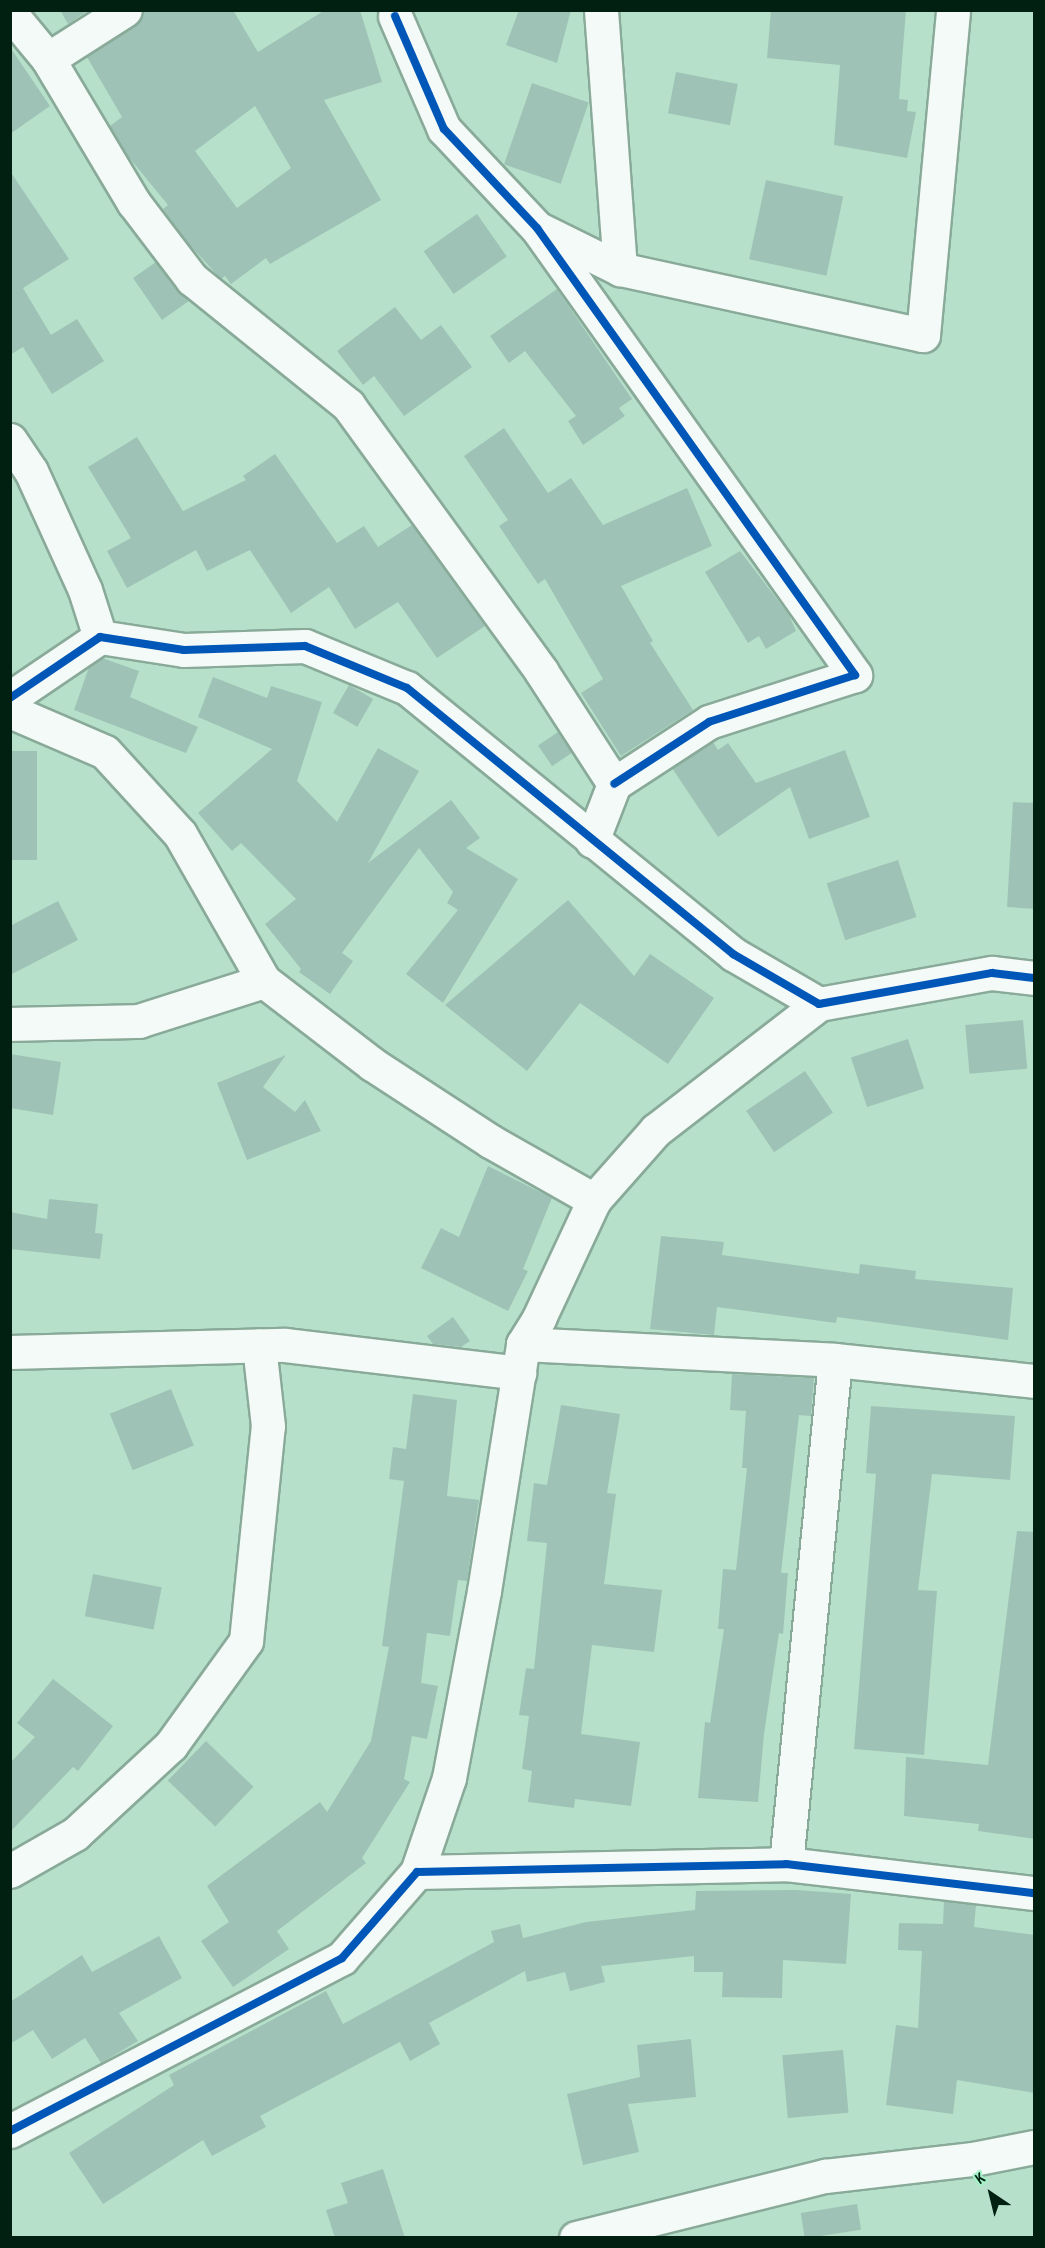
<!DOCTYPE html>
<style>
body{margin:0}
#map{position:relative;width:1045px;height:2248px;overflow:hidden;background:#b6e0ca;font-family:"Sofia Sans Condensed",sans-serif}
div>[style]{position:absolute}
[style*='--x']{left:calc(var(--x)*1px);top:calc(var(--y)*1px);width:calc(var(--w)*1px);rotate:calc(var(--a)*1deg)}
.building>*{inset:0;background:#9ec3b6;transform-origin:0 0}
.roads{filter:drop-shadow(2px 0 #89aa99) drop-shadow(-2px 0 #89aa99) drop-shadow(0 2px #89aa99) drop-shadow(0 -2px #89aa99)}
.minor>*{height:33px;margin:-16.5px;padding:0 16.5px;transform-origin:16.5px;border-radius:16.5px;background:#f4faf7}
.cycleway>*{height:8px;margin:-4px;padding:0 4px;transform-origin:4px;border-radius:4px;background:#0057b8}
span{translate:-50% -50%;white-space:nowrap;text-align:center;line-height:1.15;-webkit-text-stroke:4.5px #a5f2c9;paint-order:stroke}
.frame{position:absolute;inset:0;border:12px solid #012012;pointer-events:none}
.north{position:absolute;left:961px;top:2164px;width:60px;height:60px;-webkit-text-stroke:4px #a5f2c9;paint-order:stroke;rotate:325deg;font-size:16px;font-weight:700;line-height:24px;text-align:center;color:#012012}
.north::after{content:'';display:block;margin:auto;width:21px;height:27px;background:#012012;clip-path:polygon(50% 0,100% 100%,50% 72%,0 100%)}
</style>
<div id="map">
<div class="building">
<div style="clip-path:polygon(60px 10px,89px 10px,68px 24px)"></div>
<div style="clip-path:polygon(evenodd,144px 10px,233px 10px,258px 52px,325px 10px,360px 10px,382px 82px,324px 100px,381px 200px,270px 264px,266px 258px,231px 284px,225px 276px,221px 279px,186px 241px,163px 209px,168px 205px,127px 155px,110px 126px,122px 117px,87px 57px,135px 26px,144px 10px,255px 106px,291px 168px,237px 208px,195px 151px,255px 106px)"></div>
<div style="clip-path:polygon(519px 10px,571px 10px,557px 63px,506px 45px)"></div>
<div style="clip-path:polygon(771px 10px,906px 10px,899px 99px,908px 100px,907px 111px,916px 112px,907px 158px,834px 145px,840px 65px,767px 58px)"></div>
<div style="clip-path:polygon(10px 47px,50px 106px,10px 134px)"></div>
<div style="left:676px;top:72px;width:63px;height:42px;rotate:11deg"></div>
<div style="left:532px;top:83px;width:60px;height:86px;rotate:19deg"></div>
<div style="clip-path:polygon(10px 171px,69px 259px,23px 288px,51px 335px,77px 319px,104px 361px,52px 394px,23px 347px,10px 355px)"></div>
<div style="left:766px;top:180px;width:79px;height:81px;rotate:12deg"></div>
<div style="left:477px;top:214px;width:52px;height:65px;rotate:55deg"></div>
<div style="clip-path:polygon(156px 262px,189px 301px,162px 320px,133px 278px)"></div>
<div style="clip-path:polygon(557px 289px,632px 399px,619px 408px,625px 416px,583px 445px,568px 421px,576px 416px,525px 351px,509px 363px,490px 336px)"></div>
<div style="clip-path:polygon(395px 307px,421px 340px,441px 325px,472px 367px,404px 416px,374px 376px,363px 385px,337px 351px)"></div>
<div style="clip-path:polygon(504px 428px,548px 493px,571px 478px,603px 525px,687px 488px,712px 546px,621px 586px,653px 641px,650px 643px,693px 710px,621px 756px,581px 693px,603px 679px,545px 579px,538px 584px,499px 526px,508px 520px,464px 456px)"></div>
<div style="clip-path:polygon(137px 437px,183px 511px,246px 480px,243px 476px,275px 454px,337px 543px,364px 526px,378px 547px,412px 525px,485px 626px,437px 658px,398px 602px,355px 629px,329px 587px,291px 613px,250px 550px,207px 571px,196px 550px,127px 588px,107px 551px,131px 538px,88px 467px)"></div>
<div style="clip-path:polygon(740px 551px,789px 615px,796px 631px,766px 649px,759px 636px,748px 643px,705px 572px)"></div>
<div style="clip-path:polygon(102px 658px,139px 671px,130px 697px,198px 727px,186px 753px,74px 710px,89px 667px)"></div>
<div style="clip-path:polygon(213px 677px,267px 698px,271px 686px,322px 702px,297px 781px,337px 822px,378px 748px,419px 771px,368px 863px,451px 800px,480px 838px,466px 848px,518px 879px,443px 1003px,406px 974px,458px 910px,447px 903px,453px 892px,419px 848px,342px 953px,353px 961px,330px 994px,299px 972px,301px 969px,265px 924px,296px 899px,241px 843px,232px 851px,198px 813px,272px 749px,198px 717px)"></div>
<div style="left:349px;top:685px;width:28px;height:32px;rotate:30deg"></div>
<div style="left:558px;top:732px;width:25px;height:24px;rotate:56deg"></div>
<div style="clip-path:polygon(713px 742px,718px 750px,728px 743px,756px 783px,845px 750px,870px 817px,809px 839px,790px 787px,718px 837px,672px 768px)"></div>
<div style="left:10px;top:751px;width:27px;height:109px"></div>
<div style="clip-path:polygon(1013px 802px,1035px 803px,1035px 909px,1007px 907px)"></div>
<div style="left:898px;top:860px;width:60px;height:75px;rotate:72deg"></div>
<div style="clip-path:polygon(568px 900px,634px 976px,650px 954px,714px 998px,668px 1064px,580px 1003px,527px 1071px,445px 1005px)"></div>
<div style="clip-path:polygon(58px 901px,78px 940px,10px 975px,10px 926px)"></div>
<div style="left:1023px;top:1020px;width:49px;height:58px;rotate:85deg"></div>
<div style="left:908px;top:1039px;width:52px;height:60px;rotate:72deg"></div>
<div style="clip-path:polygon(10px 1054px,61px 1062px,53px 1115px,10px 1108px)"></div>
<div style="clip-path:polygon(286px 1055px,263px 1087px,295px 1112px,305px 1100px,321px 1131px,247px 1160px,217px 1083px)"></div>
<div style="left:805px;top:1071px;width:50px;height:71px;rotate:56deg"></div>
<div style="clip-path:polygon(488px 1166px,552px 1198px,523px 1269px,528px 1271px,508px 1311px,421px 1268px,441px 1228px,459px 1237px)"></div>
<div style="clip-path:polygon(49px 1199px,98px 1204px,95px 1233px,103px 1234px,100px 1259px,10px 1249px,10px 1212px,47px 1219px)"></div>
<div style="clip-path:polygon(661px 1236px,724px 1242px,722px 1255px,859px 1274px,860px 1264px,916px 1271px,915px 1279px,1013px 1288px,1008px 1340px,837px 1317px,836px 1323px,717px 1307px,714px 1335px,650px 1329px)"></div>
<div style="clip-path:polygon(453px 1317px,470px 1341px,461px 1347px,433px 1344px,427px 1336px)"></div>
<div style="clip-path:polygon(732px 1374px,814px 1378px,811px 1416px,799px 1415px,781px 1573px,788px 1573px,783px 1634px,779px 1633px,764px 1734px,758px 1802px,698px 1798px,705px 1722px,710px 1723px,724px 1629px,718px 1629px,723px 1569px,736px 1570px,747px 1468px,742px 1468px,746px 1411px,730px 1410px)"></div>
<div style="left:171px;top:1389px;width:61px;height:66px;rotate:68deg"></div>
<div style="clip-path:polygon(413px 1394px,457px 1400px,447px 1496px,479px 1500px,467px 1581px,458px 1580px,450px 1636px,427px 1633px,421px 1683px,438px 1686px,427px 1739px,412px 1736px,404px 1779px,410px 1782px,362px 1858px,366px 1863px,277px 1931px,289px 1949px,233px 1987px,201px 1941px,229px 1922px,207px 1886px,320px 1802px,327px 1812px,371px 1741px,389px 1647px,382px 1646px,404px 1481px,389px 1479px,393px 1447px,406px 1449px)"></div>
<div style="clip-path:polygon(561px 1405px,620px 1414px,607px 1493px,616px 1494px,604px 1584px,662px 1590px,654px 1652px,592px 1645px,581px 1734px,640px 1742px,631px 1806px,575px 1799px,574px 1808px,528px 1802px,532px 1771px,522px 1769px,529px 1716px,519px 1715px,526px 1668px,534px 1669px,547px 1543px,527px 1541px,534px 1483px,547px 1485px)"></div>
<div style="clip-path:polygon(871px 1406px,1015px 1416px,1010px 1480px,932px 1474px,918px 1590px,937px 1591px,924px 1755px,854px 1749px,876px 1474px,866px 1473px)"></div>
<div style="clip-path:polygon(1017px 1531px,1035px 1532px,1035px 1839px,978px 1831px,979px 1824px,904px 1816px,906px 1757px,988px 1765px)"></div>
<div style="left:93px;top:1574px;width:70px;height:43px;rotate:11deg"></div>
<div style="clip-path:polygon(53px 1679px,113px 1726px,78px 1771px,73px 1767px,10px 1832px,10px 1763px,35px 1737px,17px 1723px)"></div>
<div style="left:206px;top:1741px;width:66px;height:55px;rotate:44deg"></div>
<div style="clip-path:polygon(796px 1890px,851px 1894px,846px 1964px,783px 1960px,782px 1998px,722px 1997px,723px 1972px,694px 1972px,694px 1956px,601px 1966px,605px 1982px,570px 1991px,565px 1972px,527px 1982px,525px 1971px,429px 2023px,440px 2044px,410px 2061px,400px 2042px,260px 2116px,266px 2127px,212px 2156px,203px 2140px,103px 2204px,69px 2153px,174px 2085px,169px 2075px,326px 1991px,343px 2024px,494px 1942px,491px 1931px,520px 1924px,523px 1938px,586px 1922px,695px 1910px,696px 1891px)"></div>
<div style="clip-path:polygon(944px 1901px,976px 1905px,974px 1927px,1035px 1935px,1035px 2093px,957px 2080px,953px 2114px,886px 2105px,896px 2025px,918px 2028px,922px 1951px,898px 1950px,899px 1923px,943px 1924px)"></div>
<div style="clip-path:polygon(159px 1936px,182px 1978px,119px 2013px,138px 2041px,101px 2063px,85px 2038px,52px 2059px,33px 2030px,10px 2044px,10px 2002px,82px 1955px,92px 1972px)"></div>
<div style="clip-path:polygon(691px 2039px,696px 2097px,628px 2104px,639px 2152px,583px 2165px,567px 2094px,640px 2077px,637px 2045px)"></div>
<div style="left:843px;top:2050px;width:63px;height:61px;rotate:85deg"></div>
<div style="clip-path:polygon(383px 2169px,405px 2238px,335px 2238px,326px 2210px,348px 2203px,341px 2183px)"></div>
<div style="left:857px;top:2204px;width:26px;height:57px;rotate:81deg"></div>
</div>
<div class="roads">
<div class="minor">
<div style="--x:601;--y:10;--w:260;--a:85.8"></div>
<div style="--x:10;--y:13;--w:60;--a:50.4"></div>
<div style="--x:48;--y:59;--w:168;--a:59.2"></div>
<div style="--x:134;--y:203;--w:96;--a:52.7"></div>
<div style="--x:192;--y:279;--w:201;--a:38.9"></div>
<div style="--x:348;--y:405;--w:329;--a:54"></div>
<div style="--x:541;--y:671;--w:135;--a:57.1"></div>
<div style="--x:614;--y:784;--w:61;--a:111.1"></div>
<div style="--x:395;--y:16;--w:123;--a:66.6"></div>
<div style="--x:444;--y:129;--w:136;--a:46.8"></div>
<div style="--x:537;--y:228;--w:549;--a:54.57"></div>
<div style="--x:855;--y:675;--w:153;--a:162.2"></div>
<div style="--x:709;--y:722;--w:113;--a:146.9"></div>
<div style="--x:48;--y:59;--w:91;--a:-32.5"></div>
<div style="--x:541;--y:230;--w:88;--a:26.3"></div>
<div style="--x:620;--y:269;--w:310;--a:12.3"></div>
<div style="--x:923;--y:335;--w:326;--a:-84.7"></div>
<div style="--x:10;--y:440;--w:37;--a:56"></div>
<div style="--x:31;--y:471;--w:131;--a:65.6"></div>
<div style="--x:85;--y:590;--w:49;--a:72.3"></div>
<div style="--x:10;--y:698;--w:109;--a:-34.1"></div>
<div style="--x:100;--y:637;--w:85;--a:8.8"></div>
<div style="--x:184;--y:650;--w:121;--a:-1.9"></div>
<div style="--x:305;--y:646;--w:110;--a:22.4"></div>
<div style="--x:407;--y:688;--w:421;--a:39.2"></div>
<div style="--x:733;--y:954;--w:99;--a:30.2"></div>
<div style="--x:819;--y:1004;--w:176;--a:-10.2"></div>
<div style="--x:992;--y:973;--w:42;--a:6.8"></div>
<div style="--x:10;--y:711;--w:103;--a:23.3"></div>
<div style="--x:105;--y:752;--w:111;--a:47.6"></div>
<div style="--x:180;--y:834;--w:169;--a:60.3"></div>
<div style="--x:264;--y:981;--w:131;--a:162.3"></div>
<div style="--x:139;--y:1021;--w:129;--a:178.7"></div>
<div style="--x:264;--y:981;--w:136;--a:37.5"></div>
<div style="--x:372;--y:1064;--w:141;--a:33.1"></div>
<div style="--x:490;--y:1141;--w:120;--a:29.6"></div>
<div style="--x:594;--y:1200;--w:94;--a:-48.5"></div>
<div style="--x:656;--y:1130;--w:206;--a:-37.7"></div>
<div style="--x:523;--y:1344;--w:312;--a:2.9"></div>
<div style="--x:835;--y:1360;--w:200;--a:6"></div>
<div style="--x:10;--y:1352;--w:275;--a:-1.5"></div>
<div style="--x:285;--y:1345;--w:236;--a:6.8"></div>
<div style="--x:786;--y:1864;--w:506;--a:-84.45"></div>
<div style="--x:10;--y:1871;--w:75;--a:-29.6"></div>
<div style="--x:75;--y:1834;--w:131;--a:-42.8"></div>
<div style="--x:171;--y:1745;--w:128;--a:-54.2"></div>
<div style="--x:246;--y:1641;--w:216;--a:-84.2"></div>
<div style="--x:268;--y:1426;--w:81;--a:-96.4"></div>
<div style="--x:417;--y:1872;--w:99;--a:-71.2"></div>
<div style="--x:449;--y:1778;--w:190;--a:-79.4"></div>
<div style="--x:484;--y:1591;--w:250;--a:-81"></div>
<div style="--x:523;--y:1344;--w:31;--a:-58"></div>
<div style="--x:539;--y:1318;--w:130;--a:-65"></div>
<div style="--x:10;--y:2131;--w:374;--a:-27.5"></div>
<div style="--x:342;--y:1958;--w:114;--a:-48.9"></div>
<div style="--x:417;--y:1872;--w:369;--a:-1.2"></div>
<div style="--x:786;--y:1864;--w:250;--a:6.7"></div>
<div style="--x:576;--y:2238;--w:257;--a:-14"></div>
<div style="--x:825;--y:2176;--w:149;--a:-6.6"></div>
<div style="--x:973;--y:2159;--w:62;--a:-11.1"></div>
</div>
</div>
<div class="cycleway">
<div style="--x:395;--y:16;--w:123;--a:66.6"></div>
<div style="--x:444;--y:129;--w:136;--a:46.8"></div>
<div style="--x:537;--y:228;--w:549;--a:54.57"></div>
<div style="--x:855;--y:675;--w:153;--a:162.2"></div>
<div style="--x:709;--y:722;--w:113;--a:146.9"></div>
<div style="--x:10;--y:698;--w:109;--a:-34.1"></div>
<div style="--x:100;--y:637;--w:85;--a:8.8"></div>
<div style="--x:184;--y:650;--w:121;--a:-1.9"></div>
<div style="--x:305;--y:646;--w:110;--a:22.4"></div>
<div style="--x:407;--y:688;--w:421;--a:39.2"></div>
<div style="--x:733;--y:954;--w:99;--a:30.2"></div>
<div style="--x:819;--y:1004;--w:176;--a:-10.2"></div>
<div style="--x:992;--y:973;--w:42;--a:6.8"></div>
<div style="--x:10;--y:2131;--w:374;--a:-27.5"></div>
<div style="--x:342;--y:1958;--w:114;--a:-48.9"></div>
<div style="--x:417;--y:1872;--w:369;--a:-1.2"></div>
<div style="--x:786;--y:1864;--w:250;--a:6.7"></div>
</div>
<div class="frame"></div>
<div class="north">K</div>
</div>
